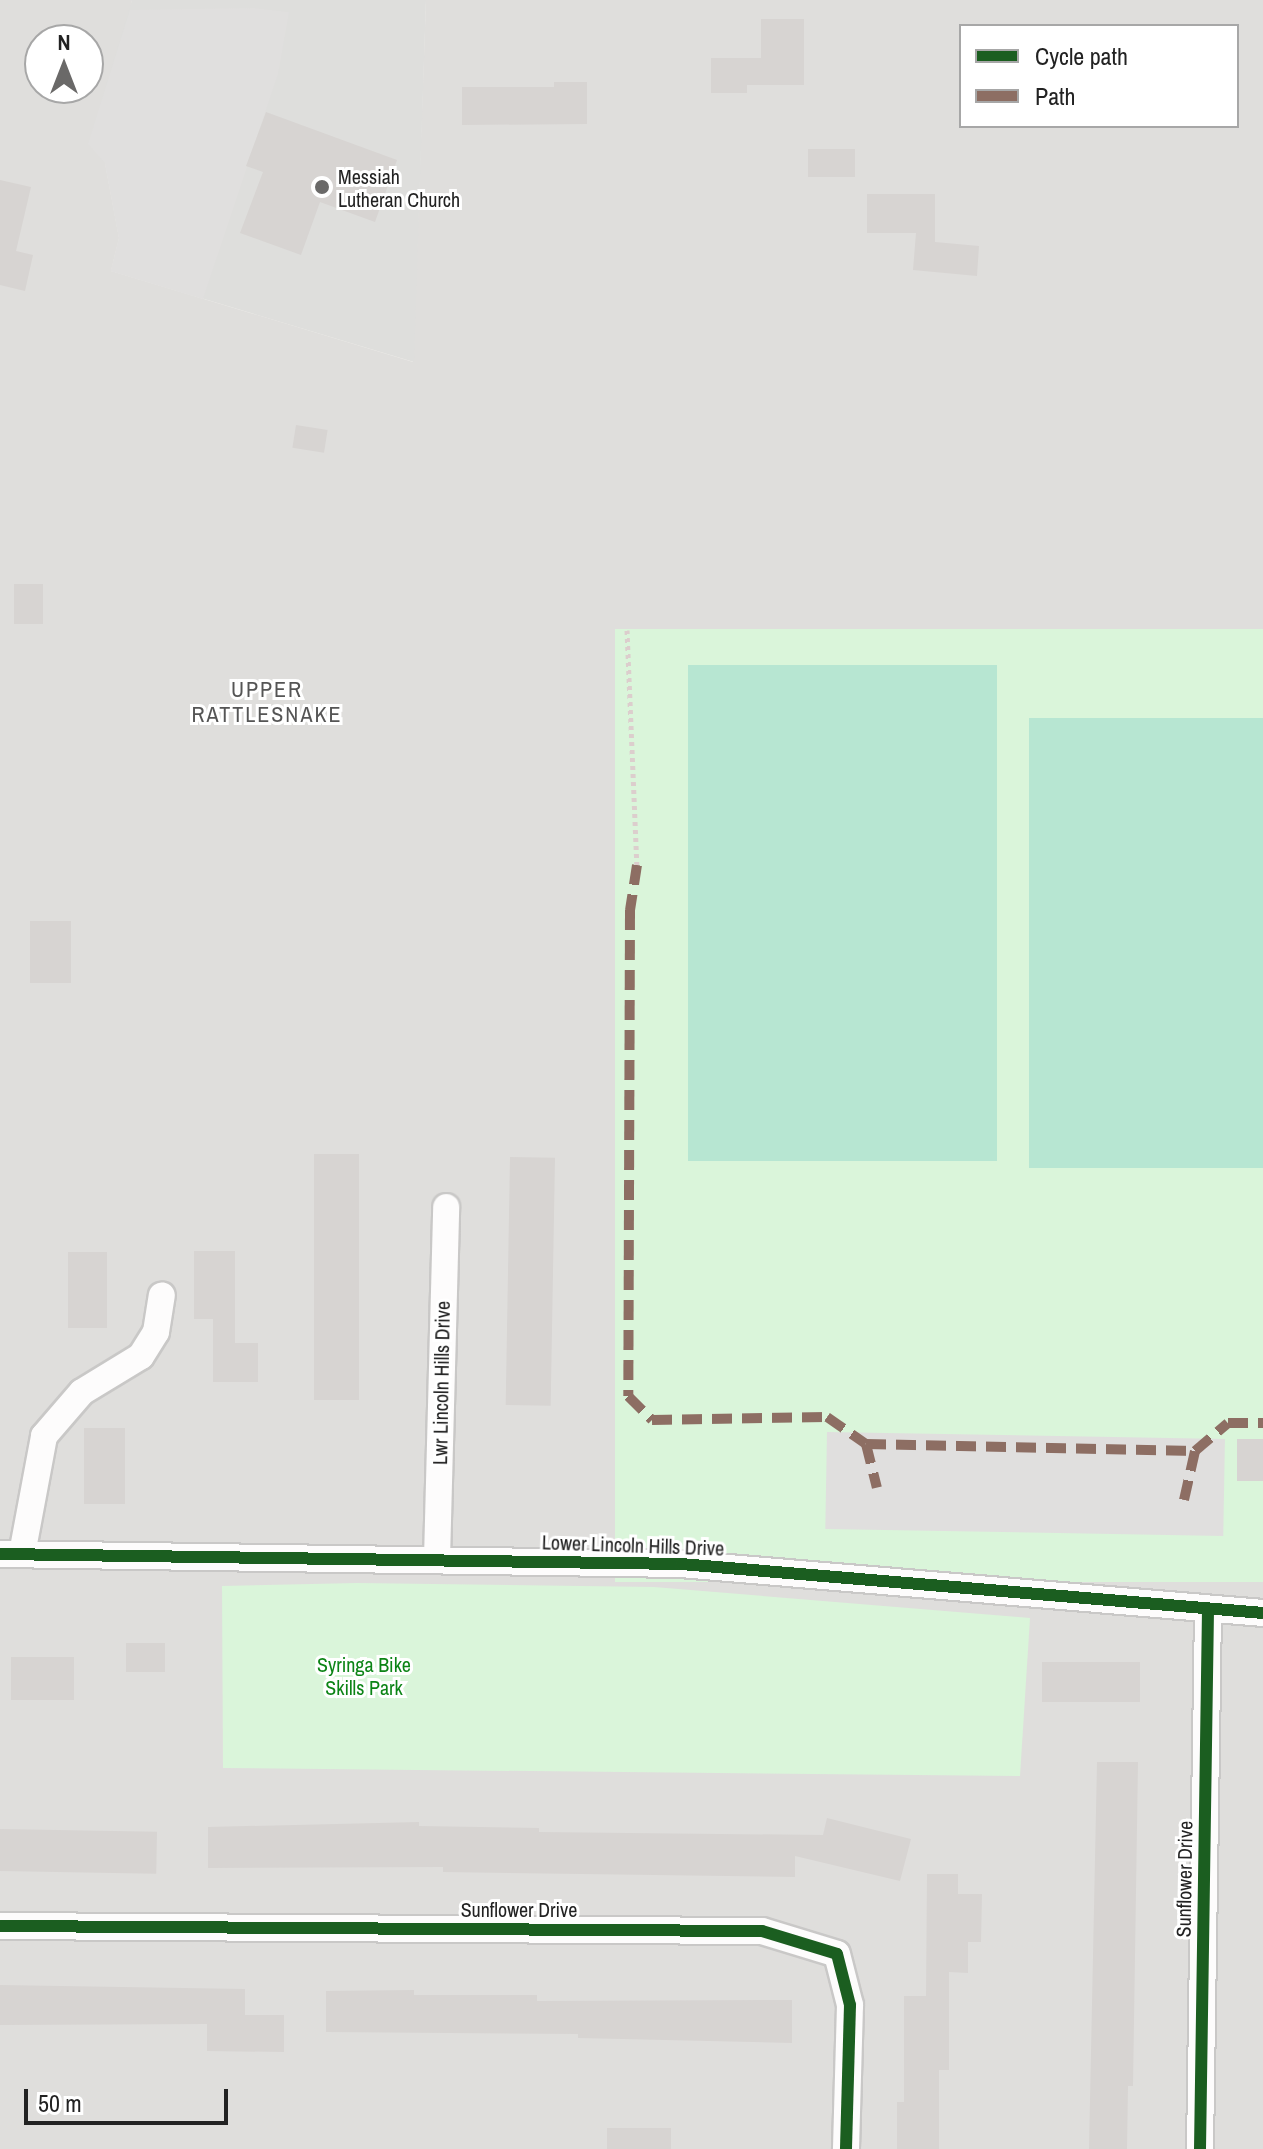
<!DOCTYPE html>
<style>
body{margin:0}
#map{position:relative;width:1263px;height:2149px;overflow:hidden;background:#f0eeeb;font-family:"Archivo Narrow",sans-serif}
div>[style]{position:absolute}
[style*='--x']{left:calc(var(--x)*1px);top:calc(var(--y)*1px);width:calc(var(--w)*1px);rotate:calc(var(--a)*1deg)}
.residential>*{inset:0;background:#dfdedc}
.religious>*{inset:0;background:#dededc}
.park>*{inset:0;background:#daf5da;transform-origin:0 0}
.pitch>*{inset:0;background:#b7e6d2;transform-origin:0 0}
.parking>*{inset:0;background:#e0dfde;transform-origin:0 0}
.building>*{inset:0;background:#d7d4d2;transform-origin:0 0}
.path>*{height:5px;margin-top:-2.5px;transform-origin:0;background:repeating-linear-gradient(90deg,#dccecd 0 4px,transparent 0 8px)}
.roads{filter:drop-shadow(2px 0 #c9c8c7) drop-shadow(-2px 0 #c9c8c7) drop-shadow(0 2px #c9c8c7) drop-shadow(0 -2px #c9c8c7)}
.street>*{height:26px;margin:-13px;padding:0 13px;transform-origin:13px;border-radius:13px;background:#fdfcfc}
.quiet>*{height:10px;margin-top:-5px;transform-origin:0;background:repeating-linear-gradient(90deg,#8d6e63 0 20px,transparent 0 30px)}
.cycleway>*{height:12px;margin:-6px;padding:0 6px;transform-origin:6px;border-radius:6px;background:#1b5e20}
.dots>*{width:22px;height:22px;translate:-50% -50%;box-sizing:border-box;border:4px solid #fff;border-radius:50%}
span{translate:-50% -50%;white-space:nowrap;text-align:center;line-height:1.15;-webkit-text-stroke:6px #fff;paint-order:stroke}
.poi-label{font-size:20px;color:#222}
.left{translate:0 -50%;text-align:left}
.street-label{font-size:20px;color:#222}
.park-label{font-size:20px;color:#0c8416}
.neighbourhood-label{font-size:22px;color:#555;letter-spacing:2px}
.legend{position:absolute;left:959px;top:24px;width:280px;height:104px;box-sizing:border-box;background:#fff;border:2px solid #a7a7a7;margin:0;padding:10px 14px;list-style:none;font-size:24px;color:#222}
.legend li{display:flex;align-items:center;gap:16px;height:40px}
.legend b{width:40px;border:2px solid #a7a7a7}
.north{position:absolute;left:24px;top:24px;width:80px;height:80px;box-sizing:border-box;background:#fff;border:2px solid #a7a7a7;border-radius:50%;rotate:0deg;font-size:22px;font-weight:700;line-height:32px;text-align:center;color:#222}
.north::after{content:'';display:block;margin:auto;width:28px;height:36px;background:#6a6968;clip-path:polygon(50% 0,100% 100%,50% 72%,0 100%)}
.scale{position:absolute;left:24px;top:2089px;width:204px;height:36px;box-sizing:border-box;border:4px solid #222;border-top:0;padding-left:10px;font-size:24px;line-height:28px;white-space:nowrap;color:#222;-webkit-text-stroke:6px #fff;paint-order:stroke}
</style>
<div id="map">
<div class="residential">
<div style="clip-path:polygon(evenodd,0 0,132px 0,105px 163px,119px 238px,111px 271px,413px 362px,426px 0,1263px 0,1263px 2149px,0 2149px,0 0,961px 26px,1237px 26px,1237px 126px,961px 126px,961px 26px,0 0,40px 40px,88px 40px,88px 88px,40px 88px,40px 40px)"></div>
</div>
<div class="religious">
<div style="clip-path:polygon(132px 0,426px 0,414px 362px,111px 271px,119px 238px,105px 163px,88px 144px)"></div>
</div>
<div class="park">
<div style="left:1263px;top:629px;width:953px;height:648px;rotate:90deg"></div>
<div style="clip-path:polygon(357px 1583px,654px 1587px,1030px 1618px,1020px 1776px,223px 1768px,222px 1586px)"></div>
</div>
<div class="pitch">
<div style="left:997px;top:665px;width:496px;height:309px;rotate:90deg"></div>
<div style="left:1029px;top:718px;width:234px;height:450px"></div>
</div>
<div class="parking">
<div style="clip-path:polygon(255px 8px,289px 12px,278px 74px,203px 299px,111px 271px,119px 238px,105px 163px,88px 144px,130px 10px)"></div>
<div style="left:827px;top:1432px;width:398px;height:97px;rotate:1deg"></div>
</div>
<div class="building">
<div style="clip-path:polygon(761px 19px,804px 19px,804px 85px,747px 85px,747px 93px,711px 93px,711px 58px,761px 58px)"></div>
<div style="clip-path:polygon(554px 82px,587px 82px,587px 124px,462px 125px,462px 87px,554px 87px)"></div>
<div style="clip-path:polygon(266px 112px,397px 160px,375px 222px,320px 202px,301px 255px,240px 233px,263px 172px,246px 166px)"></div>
<div style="left:808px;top:149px;width:47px;height:28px"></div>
<div style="clip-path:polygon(0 180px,31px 187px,16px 251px,33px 255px,25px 291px,0 285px)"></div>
<div style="clip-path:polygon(867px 194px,935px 194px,935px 242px,979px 246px,977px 276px,913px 270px,916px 233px,867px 233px)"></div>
<div style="left:296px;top:425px;width:32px;height:23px;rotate:9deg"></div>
<div style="left:14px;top:584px;width:29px;height:40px"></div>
<div style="left:30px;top:921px;width:41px;height:62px"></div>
<div style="left:314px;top:1154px;width:45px;height:246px"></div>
<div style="left:510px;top:1157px;width:45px;height:248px;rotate:1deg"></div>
<div style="clip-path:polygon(194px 1251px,235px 1251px,235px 1343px,258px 1343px,258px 1382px,213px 1382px,213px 1319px,194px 1319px)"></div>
<div style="left:68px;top:1252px;width:39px;height:76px"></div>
<div style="left:84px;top:1428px;width:41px;height:76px"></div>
<div style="left:1237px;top:1439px;width:26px;height:42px"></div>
<div style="left:126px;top:1643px;width:39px;height:29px"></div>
<div style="left:11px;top:1657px;width:63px;height:43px"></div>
<div style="left:1042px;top:1662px;width:98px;height:40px"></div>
<div style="clip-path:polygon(1097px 1762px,1138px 1762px,1133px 2086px,1128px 2086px,1127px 2149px,1089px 2149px)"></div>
<div style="clip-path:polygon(827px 1818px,911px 1839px,900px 1881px,795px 1856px,795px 1877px,443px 1872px,443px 1867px,208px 1868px,208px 1827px,419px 1822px,419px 1826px,539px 1828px,539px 1832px,823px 1835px)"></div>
<div style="left:0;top:1829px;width:157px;height:42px;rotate:1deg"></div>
<div style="clip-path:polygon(927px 1874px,958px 1874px,958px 1894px,982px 1894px,981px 1942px,968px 1942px,968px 1973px,949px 1972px,949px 2070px,939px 2070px,939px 2149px,897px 2149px,897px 2102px,904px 2102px,904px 1996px,926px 1996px)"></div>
<div style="clip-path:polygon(0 1985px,245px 1989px,245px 2015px,284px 2015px,284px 2052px,207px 2051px,207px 2024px,0 2025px)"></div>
<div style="clip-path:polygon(414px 1990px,414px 1995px,537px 1995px,537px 2001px,792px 2000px,792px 2043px,578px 2038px,578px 2034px,326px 2032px,326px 1991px)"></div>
<div style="left:607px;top:2128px;width:64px;height:21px"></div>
</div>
<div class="path">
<div style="--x:627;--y:630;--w:235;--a:87.6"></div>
</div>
<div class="roads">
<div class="street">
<div style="--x:0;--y:1554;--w:681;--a:0.84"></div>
<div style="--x:681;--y:1564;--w:584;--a:4.81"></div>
<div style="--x:22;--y:1554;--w:120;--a:-79.4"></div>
<div style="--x:44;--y:1436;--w:58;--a:-49.2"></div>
<div style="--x:82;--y:1392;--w:69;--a:-31.4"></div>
<div style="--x:141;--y:1356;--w:28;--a:-58"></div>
<div style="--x:156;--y:1332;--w:37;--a:-81"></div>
<div style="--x:437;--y:1559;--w:352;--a:-88.5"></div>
<div style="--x:0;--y:1926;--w:762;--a:0.38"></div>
<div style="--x:762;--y:1931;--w:78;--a:17"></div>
<div style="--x:837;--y:1954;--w:53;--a:75.7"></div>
<div style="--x:850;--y:2005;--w:144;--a:91.6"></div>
<div style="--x:1200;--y:2149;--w:540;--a:-89.15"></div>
</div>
</div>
<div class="quiet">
<div style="--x:637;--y:865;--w:46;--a:98.8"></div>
<div style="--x:630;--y:910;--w:486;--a:90.2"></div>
<div style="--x:628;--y:1396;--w:34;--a:45"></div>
<div style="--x:652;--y:1420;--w:175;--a:-1"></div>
<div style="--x:827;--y:1417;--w:47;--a:34.7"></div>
<div style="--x:866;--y:1444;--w:329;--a:1.2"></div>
<div style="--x:1195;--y:1451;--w:43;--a:-40.3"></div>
<div style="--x:1228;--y:1423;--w:35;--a:0"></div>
<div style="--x:866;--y:1444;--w:45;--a:76"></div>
<div style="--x:1184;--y:1500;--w:50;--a:-77.3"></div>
</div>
<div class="cycleway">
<div style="--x:0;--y:1554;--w:681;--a:0.84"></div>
<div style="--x:681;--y:1564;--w:584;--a:4.81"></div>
<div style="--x:0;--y:1926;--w:762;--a:0.38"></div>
<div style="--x:762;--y:1931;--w:78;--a:17"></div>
<div style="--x:837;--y:1954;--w:53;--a:75.7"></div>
<div style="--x:850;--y:2005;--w:144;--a:91.6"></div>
<div style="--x:1200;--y:2149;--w:540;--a:-89.15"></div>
</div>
<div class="dots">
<div style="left:322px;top:187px;background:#6a6968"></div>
</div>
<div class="poi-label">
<span class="left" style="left:338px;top:188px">Messiah<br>Lutheran Church</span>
</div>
<div class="street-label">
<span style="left:441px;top:1383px;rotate:-89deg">Lwr Lincoln Hills Drive</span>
<span style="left:633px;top:1545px;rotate:2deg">Lower Lincoln Hills Drive</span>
<span style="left:1184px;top:1879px;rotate:-89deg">Sunflower Drive</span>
<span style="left:519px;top:1909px">Sunflower Drive</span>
</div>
<div class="park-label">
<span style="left:364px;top:1676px">Syringa Bike<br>Skills Park</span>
</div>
<div class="neighbourhood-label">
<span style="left:267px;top:702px">UPPER<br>RATTLESNAKE</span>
</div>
<ul class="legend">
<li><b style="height:10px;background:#1b5e20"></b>Cycle path</li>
<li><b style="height:10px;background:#8d6e63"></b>Path</li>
</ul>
<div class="north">N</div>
<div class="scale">50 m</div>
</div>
